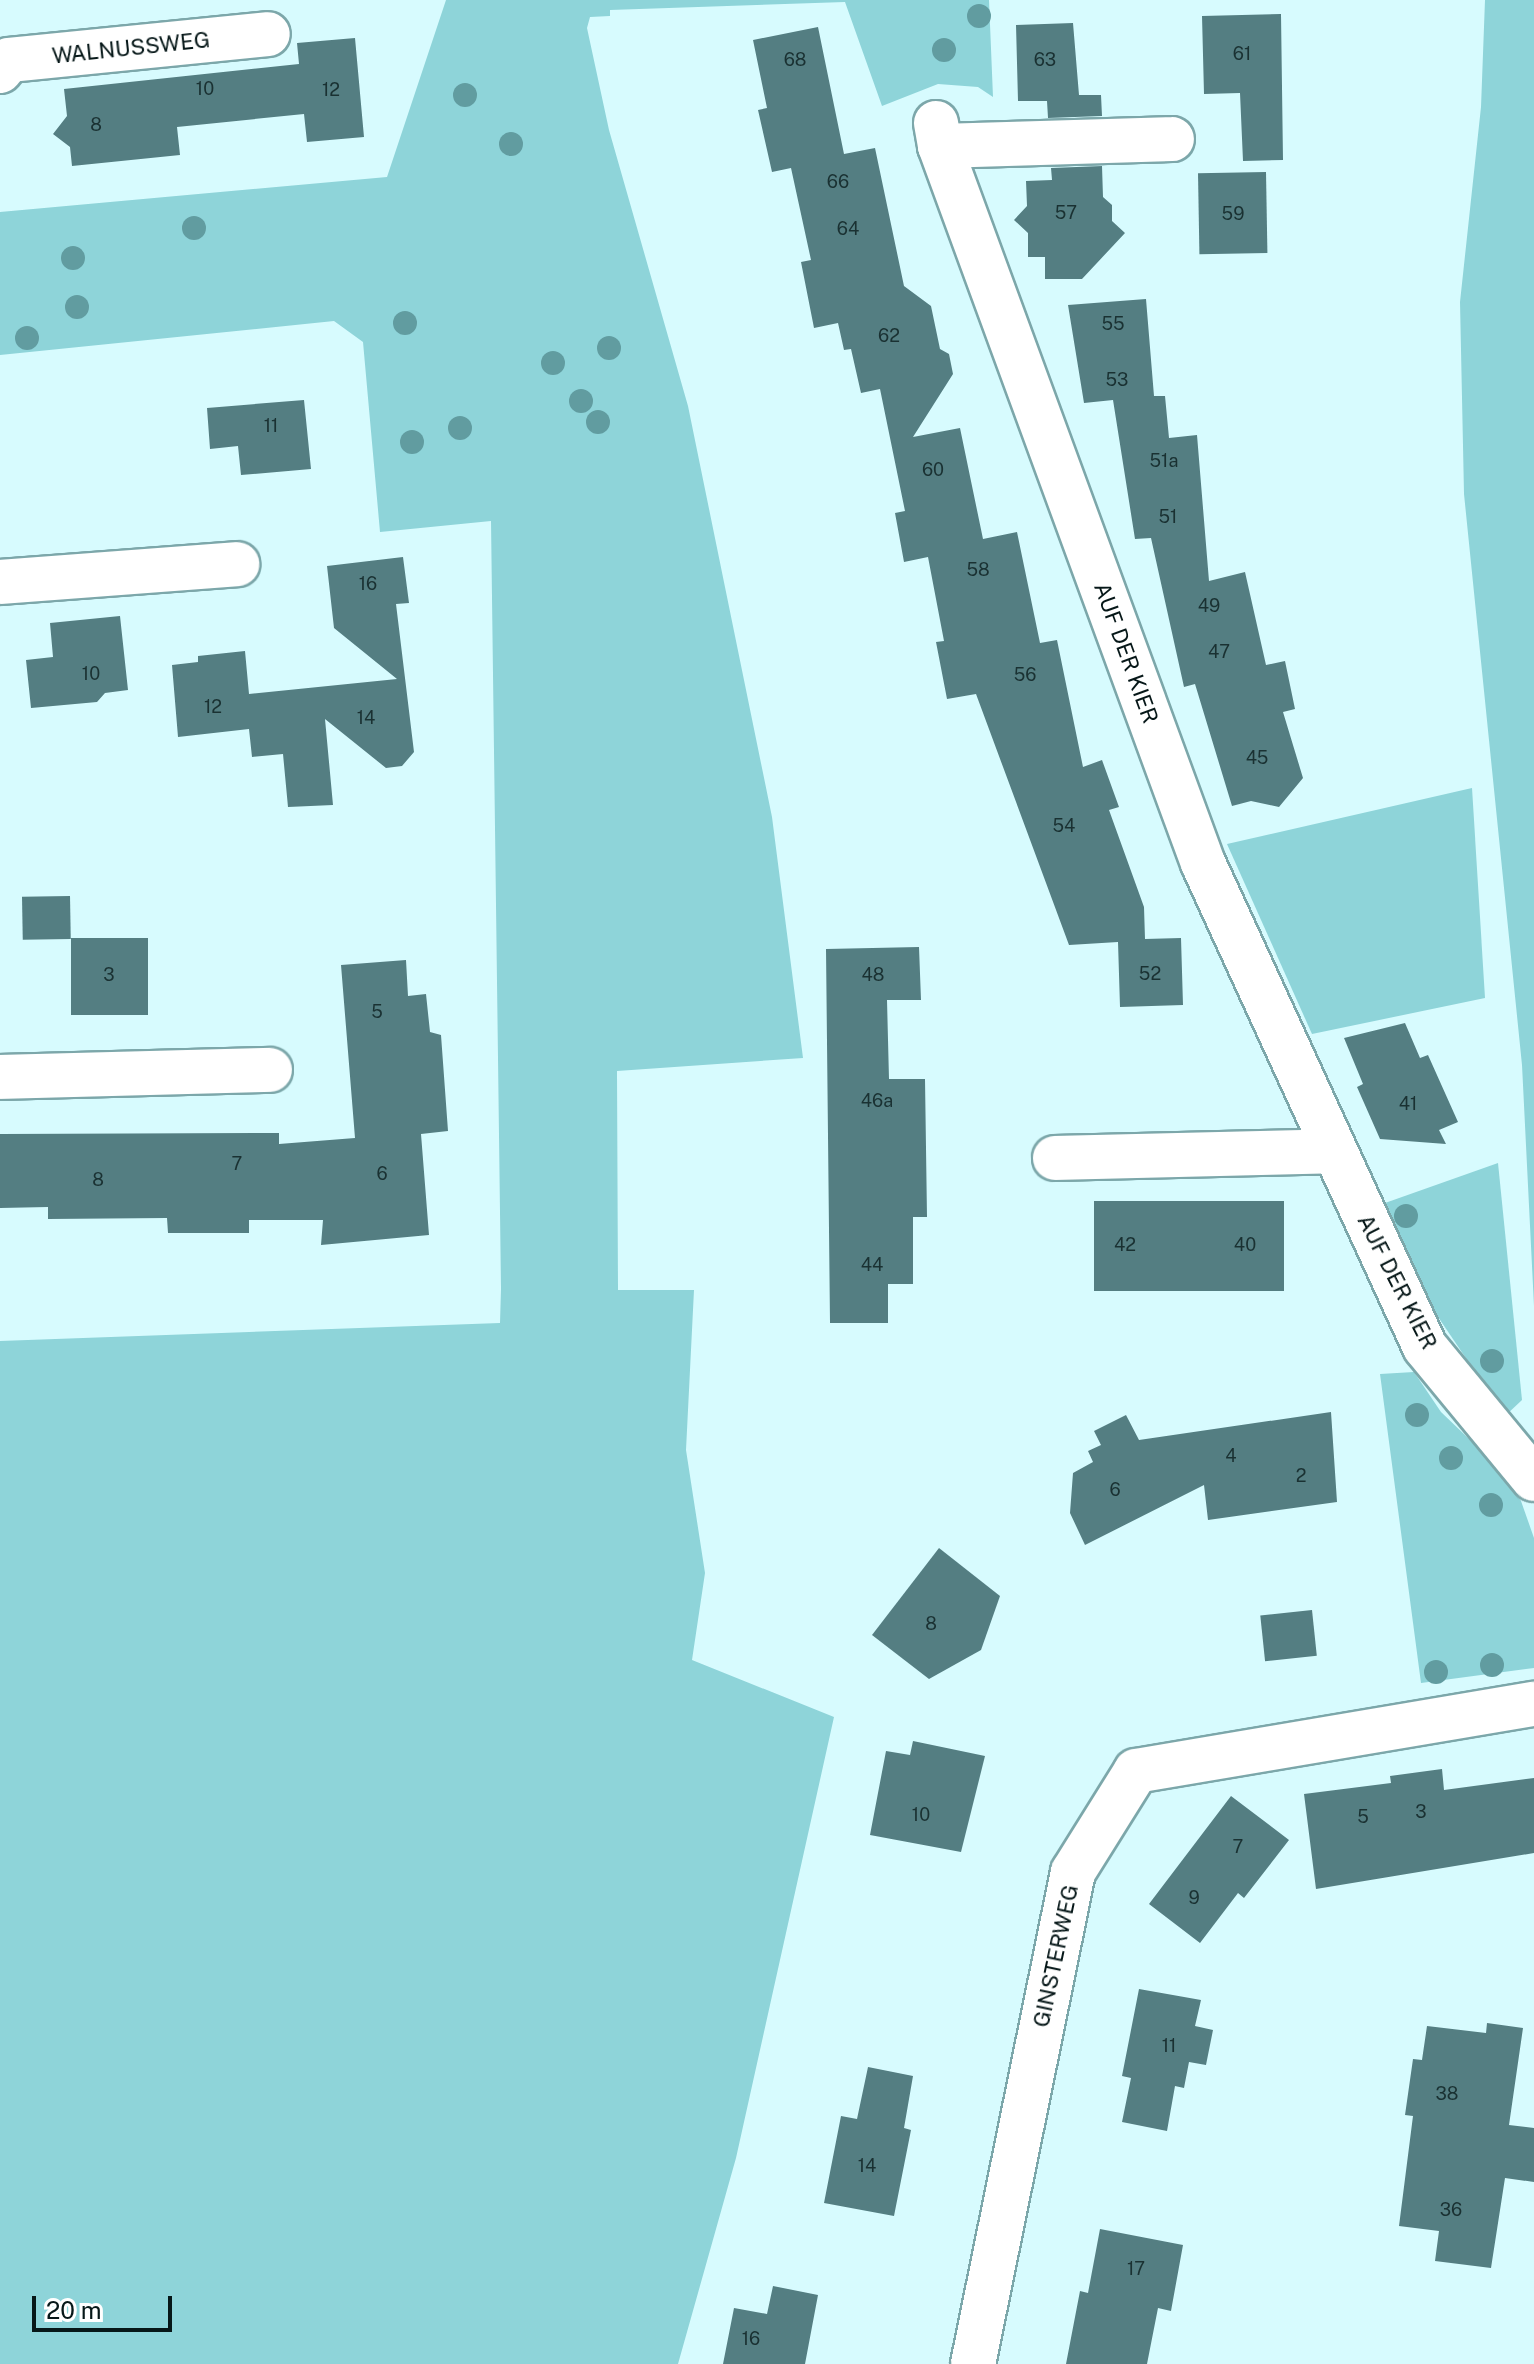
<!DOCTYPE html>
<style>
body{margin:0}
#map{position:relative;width:1534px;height:2364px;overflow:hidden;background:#d7fbfe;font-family:"Public Sans",sans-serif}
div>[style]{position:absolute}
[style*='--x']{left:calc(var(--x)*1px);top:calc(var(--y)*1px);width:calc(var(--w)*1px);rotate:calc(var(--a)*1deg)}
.green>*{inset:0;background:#8ed4d9}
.building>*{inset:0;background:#547e82;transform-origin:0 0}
.roads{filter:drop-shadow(2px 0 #7ca7aa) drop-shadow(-2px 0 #7ca7aa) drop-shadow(0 2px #7ca7aa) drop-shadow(0 -2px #7ca7aa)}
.minor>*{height:44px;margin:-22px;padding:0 22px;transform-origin:22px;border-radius:22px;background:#fff}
.trees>*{width:24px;height:24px;margin:-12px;border-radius:50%;background:#619ca0}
span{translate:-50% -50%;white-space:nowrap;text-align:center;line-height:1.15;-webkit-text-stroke:7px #fff;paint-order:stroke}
.number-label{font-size:18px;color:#1a3132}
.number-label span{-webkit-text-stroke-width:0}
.street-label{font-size:22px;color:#061718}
.scale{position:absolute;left:32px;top:2296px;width:140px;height:36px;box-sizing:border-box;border:4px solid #061718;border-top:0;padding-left:10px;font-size:24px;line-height:28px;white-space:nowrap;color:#061718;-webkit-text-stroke:6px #fff;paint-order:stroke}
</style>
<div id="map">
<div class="green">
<div style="clip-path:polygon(446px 0,989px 0,993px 97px,978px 87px,938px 84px,882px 106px,845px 2px,610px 10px,610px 16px,590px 17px,587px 28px,609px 130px,688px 406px,772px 817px,803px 1058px,617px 1071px,618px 1290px,694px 1290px,686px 1450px,705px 1573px,692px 1660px,834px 1717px,736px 2158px,678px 2364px,0 2364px,0 1341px,500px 1323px,501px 1289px,491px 521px,380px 532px,363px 342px,334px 321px,0 355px,0 212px,387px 177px)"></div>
<div style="clip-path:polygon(1485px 0,1534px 0,1534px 1306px,1522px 1065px,1464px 494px,1460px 302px,1481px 107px)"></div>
<div style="clip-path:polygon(1472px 788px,1485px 998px,1312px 1034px,1227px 844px)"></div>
<div style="clip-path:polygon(1498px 1163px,1522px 1400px,1505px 1416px,1432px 1308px,1385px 1203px)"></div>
<div style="clip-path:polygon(1414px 1372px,1441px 1412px,1492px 1461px,1521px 1501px,1534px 1538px,1534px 1668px,1421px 1683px,1380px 1374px)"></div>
</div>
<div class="building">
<div style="clip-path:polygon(1281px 14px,1283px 160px,1243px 161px,1240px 93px,1204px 94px,1202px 16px)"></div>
<div style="clip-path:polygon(1073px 23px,1079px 95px,1101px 95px,1102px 116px,1048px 118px,1047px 101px,1018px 101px,1016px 25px)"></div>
<div style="clip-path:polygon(818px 27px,844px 154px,875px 148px,904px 286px,931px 306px,940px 349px,949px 354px,953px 374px,913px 437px,960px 428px,983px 539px,1017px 532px,1040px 643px,1057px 640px,1083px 767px,1102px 760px,1119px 807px,1109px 810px,1144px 907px,1145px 939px,1181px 938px,1183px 1005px,1120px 1007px,1118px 942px,1069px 945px,976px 694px,947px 699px,936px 642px,944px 641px,928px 557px,904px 562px,895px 513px,905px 511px,880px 389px,861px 393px,851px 349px,844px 350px,838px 323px,814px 328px,801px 262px,811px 260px,791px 168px,772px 172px,758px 110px,767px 108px,753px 40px)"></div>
<div style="clip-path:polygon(355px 38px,364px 137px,307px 142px,304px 114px,177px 127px,180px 155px,72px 166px,70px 147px,53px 134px,67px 116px,64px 89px,299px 64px,297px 43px)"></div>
<div style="clip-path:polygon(1102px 166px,1103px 197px,1112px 205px,1112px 221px,1125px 233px,1082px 279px,1045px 279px,1045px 257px,1028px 257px,1028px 233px,1014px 220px,1027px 206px,1026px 181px,1052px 180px,1051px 168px)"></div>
<div style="left:1266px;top:172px;width:81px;height:68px;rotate:89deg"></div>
<div style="clip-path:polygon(1146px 299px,1154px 396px,1165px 396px,1169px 438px,1197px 435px,1209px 581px,1245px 572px,1266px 665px,1285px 661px,1295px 709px,1283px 712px,1303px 778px,1279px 807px,1251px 801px,1232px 806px,1195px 684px,1184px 687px,1151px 538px,1135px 539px,1113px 400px,1084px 403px,1068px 305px)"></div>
<div style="clip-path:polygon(304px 400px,311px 469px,241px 475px,238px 446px,210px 449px,207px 408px)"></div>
<div style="clip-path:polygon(403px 557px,409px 603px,396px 604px,414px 752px,402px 766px,386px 768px,325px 719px,333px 805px,288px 807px,283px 754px,252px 757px,249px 729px,178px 737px,172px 665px,198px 662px,198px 656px,245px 651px,249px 694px,397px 679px,334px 628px,327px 566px)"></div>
<div style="clip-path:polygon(120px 616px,128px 690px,105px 693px,97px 702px,31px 708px,26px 660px,53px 657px,50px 623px)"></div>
<div style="left:70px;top:896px;width:43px;height:48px;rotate:89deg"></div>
<div style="left:148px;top:938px;width:77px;height:77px;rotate:90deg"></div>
<div style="clip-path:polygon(919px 947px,921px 1000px,887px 1000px,889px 1079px,925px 1079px,927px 1217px,913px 1217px,913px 1284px,888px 1284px,888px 1323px,830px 1323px,826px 949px)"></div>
<div style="clip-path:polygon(406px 960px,408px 996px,426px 994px,430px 1032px,441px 1035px,448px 1131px,421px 1134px,429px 1235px,321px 1245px,323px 1220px,249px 1220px,249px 1233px,168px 1233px,167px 1218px,48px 1219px,48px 1207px,0 1208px,0 1134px,279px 1133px,279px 1144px,355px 1138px,341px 965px)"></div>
<div style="clip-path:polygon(1405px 1023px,1420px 1058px,1428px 1055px,1458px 1122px,1439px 1130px,1446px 1144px,1380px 1139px,1357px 1087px,1363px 1084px,1344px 1038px)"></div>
<div style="left:1094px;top:1201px;width:190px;height:90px"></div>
<div style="clip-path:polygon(1331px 1412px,1337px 1502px,1208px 1520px,1204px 1485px,1085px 1545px,1070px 1513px,1073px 1473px,1093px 1462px,1088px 1451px,1101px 1445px,1094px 1431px,1126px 1415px,1139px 1440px)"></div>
<div style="clip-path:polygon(939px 1548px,1000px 1596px,981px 1650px,929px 1679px,872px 1635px)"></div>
<div style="left:1312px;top:1610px;width:46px;height:52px;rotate:84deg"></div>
<div style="clip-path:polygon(913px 1741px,985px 1756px,961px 1852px,870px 1835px,886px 1751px,910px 1755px)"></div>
<div style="clip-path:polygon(1442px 1769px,1444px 1790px,1534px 1778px,1534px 1853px,1316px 1889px,1304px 1794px,1391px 1783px,1390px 1776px)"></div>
<div style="clip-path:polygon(1231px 1796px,1289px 1840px,1244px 1898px,1238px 1893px,1200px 1943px,1149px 1904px)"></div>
<div style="clip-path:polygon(1139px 1989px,1201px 2000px,1195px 2026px,1213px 2030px,1206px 2065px,1189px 2062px,1184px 2088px,1175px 2086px,1167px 2131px,1122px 2122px,1131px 2078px,1122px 2076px)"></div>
<div style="clip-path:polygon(1487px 2023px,1523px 2028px,1509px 2125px,1534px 2128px,1534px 2182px,1505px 2178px,1491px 2268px,1435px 2261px,1439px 2231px,1399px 2226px,1413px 2116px,1405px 2115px,1413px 2059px,1422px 2060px,1427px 2026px,1486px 2033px)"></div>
<div style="clip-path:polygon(868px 2067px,913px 2076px,904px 2128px,911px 2130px,894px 2216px,824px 2203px,841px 2116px,857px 2119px)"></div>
<div style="clip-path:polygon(1100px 2229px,1183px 2245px,1171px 2311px,1158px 2308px,1147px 2364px,1066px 2364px,1080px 2291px,1088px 2293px)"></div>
<div style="clip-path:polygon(773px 2286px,818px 2295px,805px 2364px,723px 2364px,734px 2308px,767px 2314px)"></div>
</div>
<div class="roads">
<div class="minor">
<div style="--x:0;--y:71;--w:14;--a:-51"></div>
<div style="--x:9;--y:60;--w:260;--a:-5.7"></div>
<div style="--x:936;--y:123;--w:23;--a:80"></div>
<div style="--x:940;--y:146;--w:764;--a:69.86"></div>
<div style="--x:1203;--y:863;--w:532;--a:65.36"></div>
<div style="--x:1425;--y:1347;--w:171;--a:50.5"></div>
<div style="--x:940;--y:146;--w:232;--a:-1.7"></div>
<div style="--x:0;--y:582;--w:238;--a:-4.3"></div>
<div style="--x:0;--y:1077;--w:270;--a:-1.5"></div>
<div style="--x:1055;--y:1158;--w:277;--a:-1.4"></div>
<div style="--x:973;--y:2364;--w:502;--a:-78.51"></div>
<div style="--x:1073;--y:1872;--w:119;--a:-58"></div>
<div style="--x:1136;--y:1771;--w:404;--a:-9.6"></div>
</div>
</div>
<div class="trees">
<div style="left:979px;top:16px"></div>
<div style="left:944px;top:50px"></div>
<div style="left:465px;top:95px"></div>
<div style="left:511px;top:144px"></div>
<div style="left:194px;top:228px"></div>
<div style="left:73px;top:258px"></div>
<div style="left:77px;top:307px"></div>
<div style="left:405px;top:323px"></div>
<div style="left:27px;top:338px"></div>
<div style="left:609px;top:348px"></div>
<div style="left:553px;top:363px"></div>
<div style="left:581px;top:401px"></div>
<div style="left:598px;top:422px"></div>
<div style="left:460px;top:428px"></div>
<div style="left:412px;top:442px"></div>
<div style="left:1406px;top:1216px"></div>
<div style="left:1492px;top:1361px"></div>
<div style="left:1417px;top:1415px"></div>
<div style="left:1451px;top:1458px"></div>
<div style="left:1491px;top:1505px"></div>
<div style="left:1492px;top:1665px"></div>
<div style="left:1436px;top:1672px"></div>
</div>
<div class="number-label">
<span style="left:1242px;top:54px">61</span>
<span style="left:795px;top:60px">68</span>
<span style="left:1045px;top:60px">63</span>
<span style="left:205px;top:89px">10</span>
<span style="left:331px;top:90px">12</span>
<span style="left:96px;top:125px">8</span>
<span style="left:838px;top:182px">66</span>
<span style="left:1066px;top:213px">57</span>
<span style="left:1233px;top:214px">59</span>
<span style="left:848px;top:229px">64</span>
<span style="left:1113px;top:324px">55</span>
<span style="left:889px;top:336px">62</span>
<span style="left:1117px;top:380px">53</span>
<span style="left:271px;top:426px">11</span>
<span style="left:1164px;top:461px">51a</span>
<span style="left:933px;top:470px">60</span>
<span style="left:1168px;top:517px">51</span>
<span style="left:978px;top:570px">58</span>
<span style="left:368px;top:584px">16</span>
<span style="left:1209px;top:606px">49</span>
<span style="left:1219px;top:652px">47</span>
<span style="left:91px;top:674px">10</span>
<span style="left:1025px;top:675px">56</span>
<span style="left:213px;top:707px">12</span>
<span style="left:366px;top:718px">14</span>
<span style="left:1257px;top:758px">45</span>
<span style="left:1064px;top:826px">54</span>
<span style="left:1150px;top:974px">52</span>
<span style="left:109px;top:975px">3</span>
<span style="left:873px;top:975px">48</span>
<span style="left:377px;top:1012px">5</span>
<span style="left:877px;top:1101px">46a</span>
<span style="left:1408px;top:1104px">41</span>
<span style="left:237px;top:1164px">7</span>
<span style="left:382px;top:1174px">6</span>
<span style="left:98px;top:1180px">8</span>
<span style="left:1125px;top:1245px">42</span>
<span style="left:1245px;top:1245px">40</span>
<span style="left:872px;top:1265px">44</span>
<span style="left:1231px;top:1456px">4</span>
<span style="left:1301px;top:1476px">2</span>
<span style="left:1115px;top:1490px">6</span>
<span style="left:931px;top:1624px">8</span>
<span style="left:1421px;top:1812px">3</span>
<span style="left:921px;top:1815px">10</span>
<span style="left:1363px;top:1817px">5</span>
<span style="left:1238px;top:1847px">7</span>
<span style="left:1194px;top:1898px">9</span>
<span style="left:1169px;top:2046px">11</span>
<span style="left:1447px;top:2094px">38</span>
<span style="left:867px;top:2166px">14</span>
<span style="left:1451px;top:2210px">36</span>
<span style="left:1136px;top:2269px">17</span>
<span style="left:751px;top:2339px">16</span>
</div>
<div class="street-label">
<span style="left:131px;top:48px;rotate:-6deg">WALNUSSWEG</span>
<span style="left:1126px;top:653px;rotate:70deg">AUF DER KIER</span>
<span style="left:1397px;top:1282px;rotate:63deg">AUF DER KIER</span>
<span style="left:1056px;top:1956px;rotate:-78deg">GINSTERWEG</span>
</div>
<div class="scale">20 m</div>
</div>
